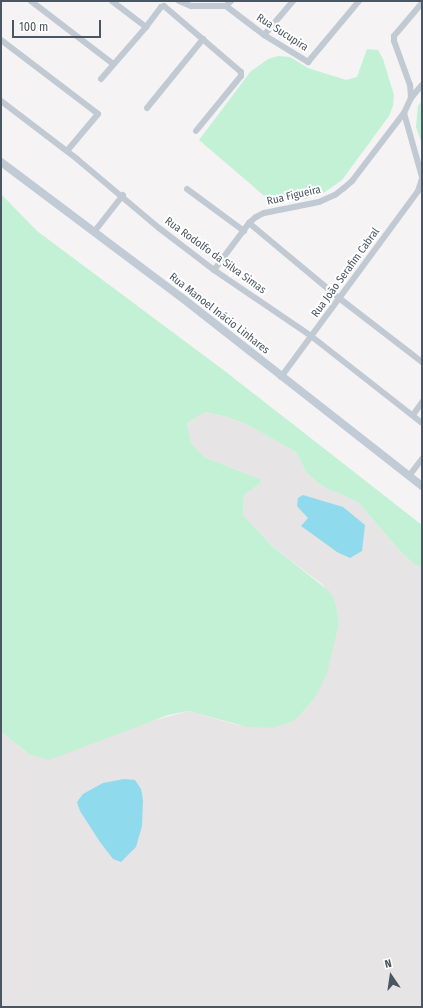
<!DOCTYPE html>
<meta charset="utf-8">
<style>
body{margin:0}
#map{position:relative;width:423px;height:1008px;overflow:hidden;background:#f5f3f3;font-family:"Fira Sans Condensed",sans-serif}
div>[style]{position:absolute}
[style*='--x']{left:calc(var(--x)*1px);top:calc(var(--y)*1px);width:calc(var(--w)*1px);rotate:calc(var(--a)*1deg)}
.education>*{inset:0;background:#e6e4e5}
.green>*{inset:0;background:#c3f1d5}
.water>*{inset:0;background:#90daee}
.street>*{height:6px;margin:-3px;padding:0 3px;transform-origin:3px;border-radius:3px;background:#c1cad2}
.secondary>*{height:8px;margin:-4px;padding:0 4px;transform-origin:4px;border-radius:4px;background:#c1cbd6}
span{translate:-50% -50%;white-space:nowrap;text-align:center;line-height:1.15;-webkit-text-stroke:4px #fff;paint-order:stroke}
.street-label{font-size:11px;color:#4a5661}
.frame{position:absolute;inset:0;border:2px solid #4a5661;pointer-events:none}
.north{position:absolute;left:371px;top:956px;width:40px;height:40px;-webkit-text-stroke:3px #fff;paint-order:stroke;rotate:347deg;font-size:11px;font-weight:700;line-height:16px;text-align:center;color:#4a5661}
.north::after{content:'';display:block;margin:auto;width:14px;height:18px;background:#4a5661;clip-path:polygon(50% 0,100% 100%,50% 72%,0 100%)}
.scale{position:absolute;left:12px;top:20px;width:89px;height:18px;box-sizing:border-box;border:2px solid #4a5661;border-top:0;padding-left:5px;font-size:12px;line-height:14px;white-space:nowrap;color:#4a5661;-webkit-text-stroke:3px #fff;paint-order:stroke}
</style>
<div id="map">
<div class="education">
<div style="clip-path:polygon(205px 412px,227px 417px,246px 424px,296px 452px,306px 472px,322px 486px,358px 502px,399px 550px,415px 565px,422px 567px,422px 1007px,1px 1007px,1px 732px,29px 754px,189px 711px,237px 725px,273px 728px,301px 714px,315px 698px,339px 623px,335px 600px,322px 584px,272px 546px,243px 515px,244px 495px,261px 483px,260px 479px,204px 457px,191px 443px,187px 423px)"></div>
</div>
<div class="green">
<div style="clip-path:polygon(367px 49px,378px 50px,383px 59px,394px 95px,393px 106px,389px 116px,342px 180px,325px 192px,305px 199px,280px 201px,269px 200px,199px 140px,251px 71px,268px 59px,278px 56px,290px 57px,308px 68px,346px 80px,357px 77px)"></div>
<div style="clip-path:polygon(422px 100px,422px 144px,416px 127px,418px 106px)"></div>
<div style="clip-path:polygon(1px 194px,37px 231px,226px 372px,422px 525px,422px 567px,415px 565px,399px 550px,358px 502px,322px 486px,306px 472px,296px 452px,246px 424px,227px 417px,205px 412px,187px 423px,191px 443px,204px 457px,260px 479px,261px 483px,244px 495px,243px 515px,272px 546px,329px 591px,335px 600px,339px 623px,327px 673px,315px 698px,301px 714px,293px 721px,273px 728px,247px 727px,189px 711px,168px 715px,49px 760px,29px 754px,1px 732px)"></div>
</div>
<div class="water">
<div style="clip-path:polygon(303px 495px,343px 507px,365px 525px,362px 551px,350px 558px,337px 552px,301px 526px,308px 518px,297px 506px,298px 498px)"></div>
<div style="clip-path:polygon(124px 779px,135px 780px,141px 789px,143px 800px,142px 826px,136px 847px,121px 862px,113px 859px,100px 842px,80px 811px,77px 802px,83px 794px,103px 783px)"></div>
</div>
<div class="street">
<div style="--x:31;--y:1;--w:103;--a:37.5"></div>
<div style="--x:112;--y:1;--w:43;--a:37.4"></div>
<div style="--x:179;--y:1;--w:13;--a:23"></div>
<div style="--x:191;--y:6;--w:35;--a:0"></div>
<div style="--x:226;--y:6;--w:7;--a:-45"></div>
<div style="--x:226;--y:6;--w:48;--a:37.3"></div>
<div style="--x:264;--y:35;--w:52;--a:31.5"></div>
<div style="--x:308;--y:62;--w:80;--a:-50.1"></div>
<div style="--x:264;--y:35;--w:45;--a:-49.5"></div>
<div style="--x:1;--y:40;--w:122;--a:37.3"></div>
<div style="--x:98;--y:114;--w:48;--a:130"></div>
<div style="--x:101;--y:79;--w:69;--a:-49.1"></div>
<div style="--x:146;--y:27;--w:25;--a:-53"></div>
<div style="--x:161;--y:7;--w:3;--a:-18"></div>
<div style="--x:164;--y:6;--w:101;--a:40.6"></div>
<div style="--x:241;--y:72;--w:4;--a:90"></div>
<div style="--x:241;--y:76;--w:71;--a:129.3"></div>
<div style="--x:411;--y:98;--w:13;--a:-94"></div>
<div style="--x:410;--y:85;--w:47;--a:-110"></div>
<div style="--x:394;--y:41;--w:5;--a:-90"></div>
<div style="--x:394;--y:36;--w:43;--a:-49.7"></div>
<div style="--x:1;--y:101;--w:96;--a:37.3"></div>
<div style="--x:77;--y:159;--w:107;--a:40.1"></div>
<div style="--x:159;--y:228;--w:69;--a:37.4"></div>
<div style="--x:214;--y:270;--w:117;--a:34.2"></div>
<div style="--x:311;--y:336;--w:141;--a:38.1"></div>
<div style="--x:147;--y:108;--w:89;--a:-50.9"></div>
<div style="--x:404;--y:113;--w:66;--a:74.3"></div>
<div style="--x:187;--y:189;--w:71;--a:36.4"></div>
<div style="--x:249;--y:223;--w:117;--a:39.8"></div>
<div style="--x:339;--y:298;--w:105;--a:37.6"></div>
<div style="--x:94;--y:232;--w:47;--a:-51.9"></div>
<div style="--x:214;--y:270;--w:59;--a:-53.3"></div>
<div style="--x:249;--y:223;--w:9;--a:-41"></div>
<div style="--x:256;--y:217;--w:9;--a:-27"></div>
<div style="--x:264;--y:213;--w:56;--a:-11.3"></div>
<div style="--x:319;--y:202;--w:17;--a:-24"></div>
<div style="--x:335;--y:195;--w:11;--a:-38"></div>
<div style="--x:344;--y:188;--w:11;--a:-41"></div>
<div style="--x:352;--y:181;--w:86;--a:-52.6"></div>
<div style="--x:404;--y:113;--w:17;--a:-65"></div>
<div style="--x:411;--y:98;--w:17;--a:-50"></div>
<div style="--x:281;--y:377;--w:231;--a:-53.6"></div>
<div style="--x:418;--y:191;--w:13;--a:-72"></div>
<div style="--x:413;--y:415;--w:16;--a:-55"></div>
<div style="--x:409;--y:476;--w:21;--a:-53"></div>
</div>
<div class="secondary">
<div style="--x:1;--y:162;--w:225;--a:36.9"></div>
<div style="--x:181;--y:297;--w:306;--a:38.1"></div>
</div>
<div class="street-label">
<span style="left:282px;top:33px;rotate:33deg">Rua Sucupira</span>
<span style="left:294px;top:196px;rotate:-13deg">Rua Figueira</span>
<span style="left:215px;top:256px;rotate:36deg">Rua Rodolfo da Silva Simas</span>
<span style="left:346px;top:273px;rotate:-54deg">Rua João Serafim Cabral</span>
<span style="left:219px;top:314px;rotate:38deg">Rua Manoel Inácio Linhares</span>
</div>
<div class="frame"></div>
<div class="north">N</div>
<div class="scale">100 m</div>
</div>
